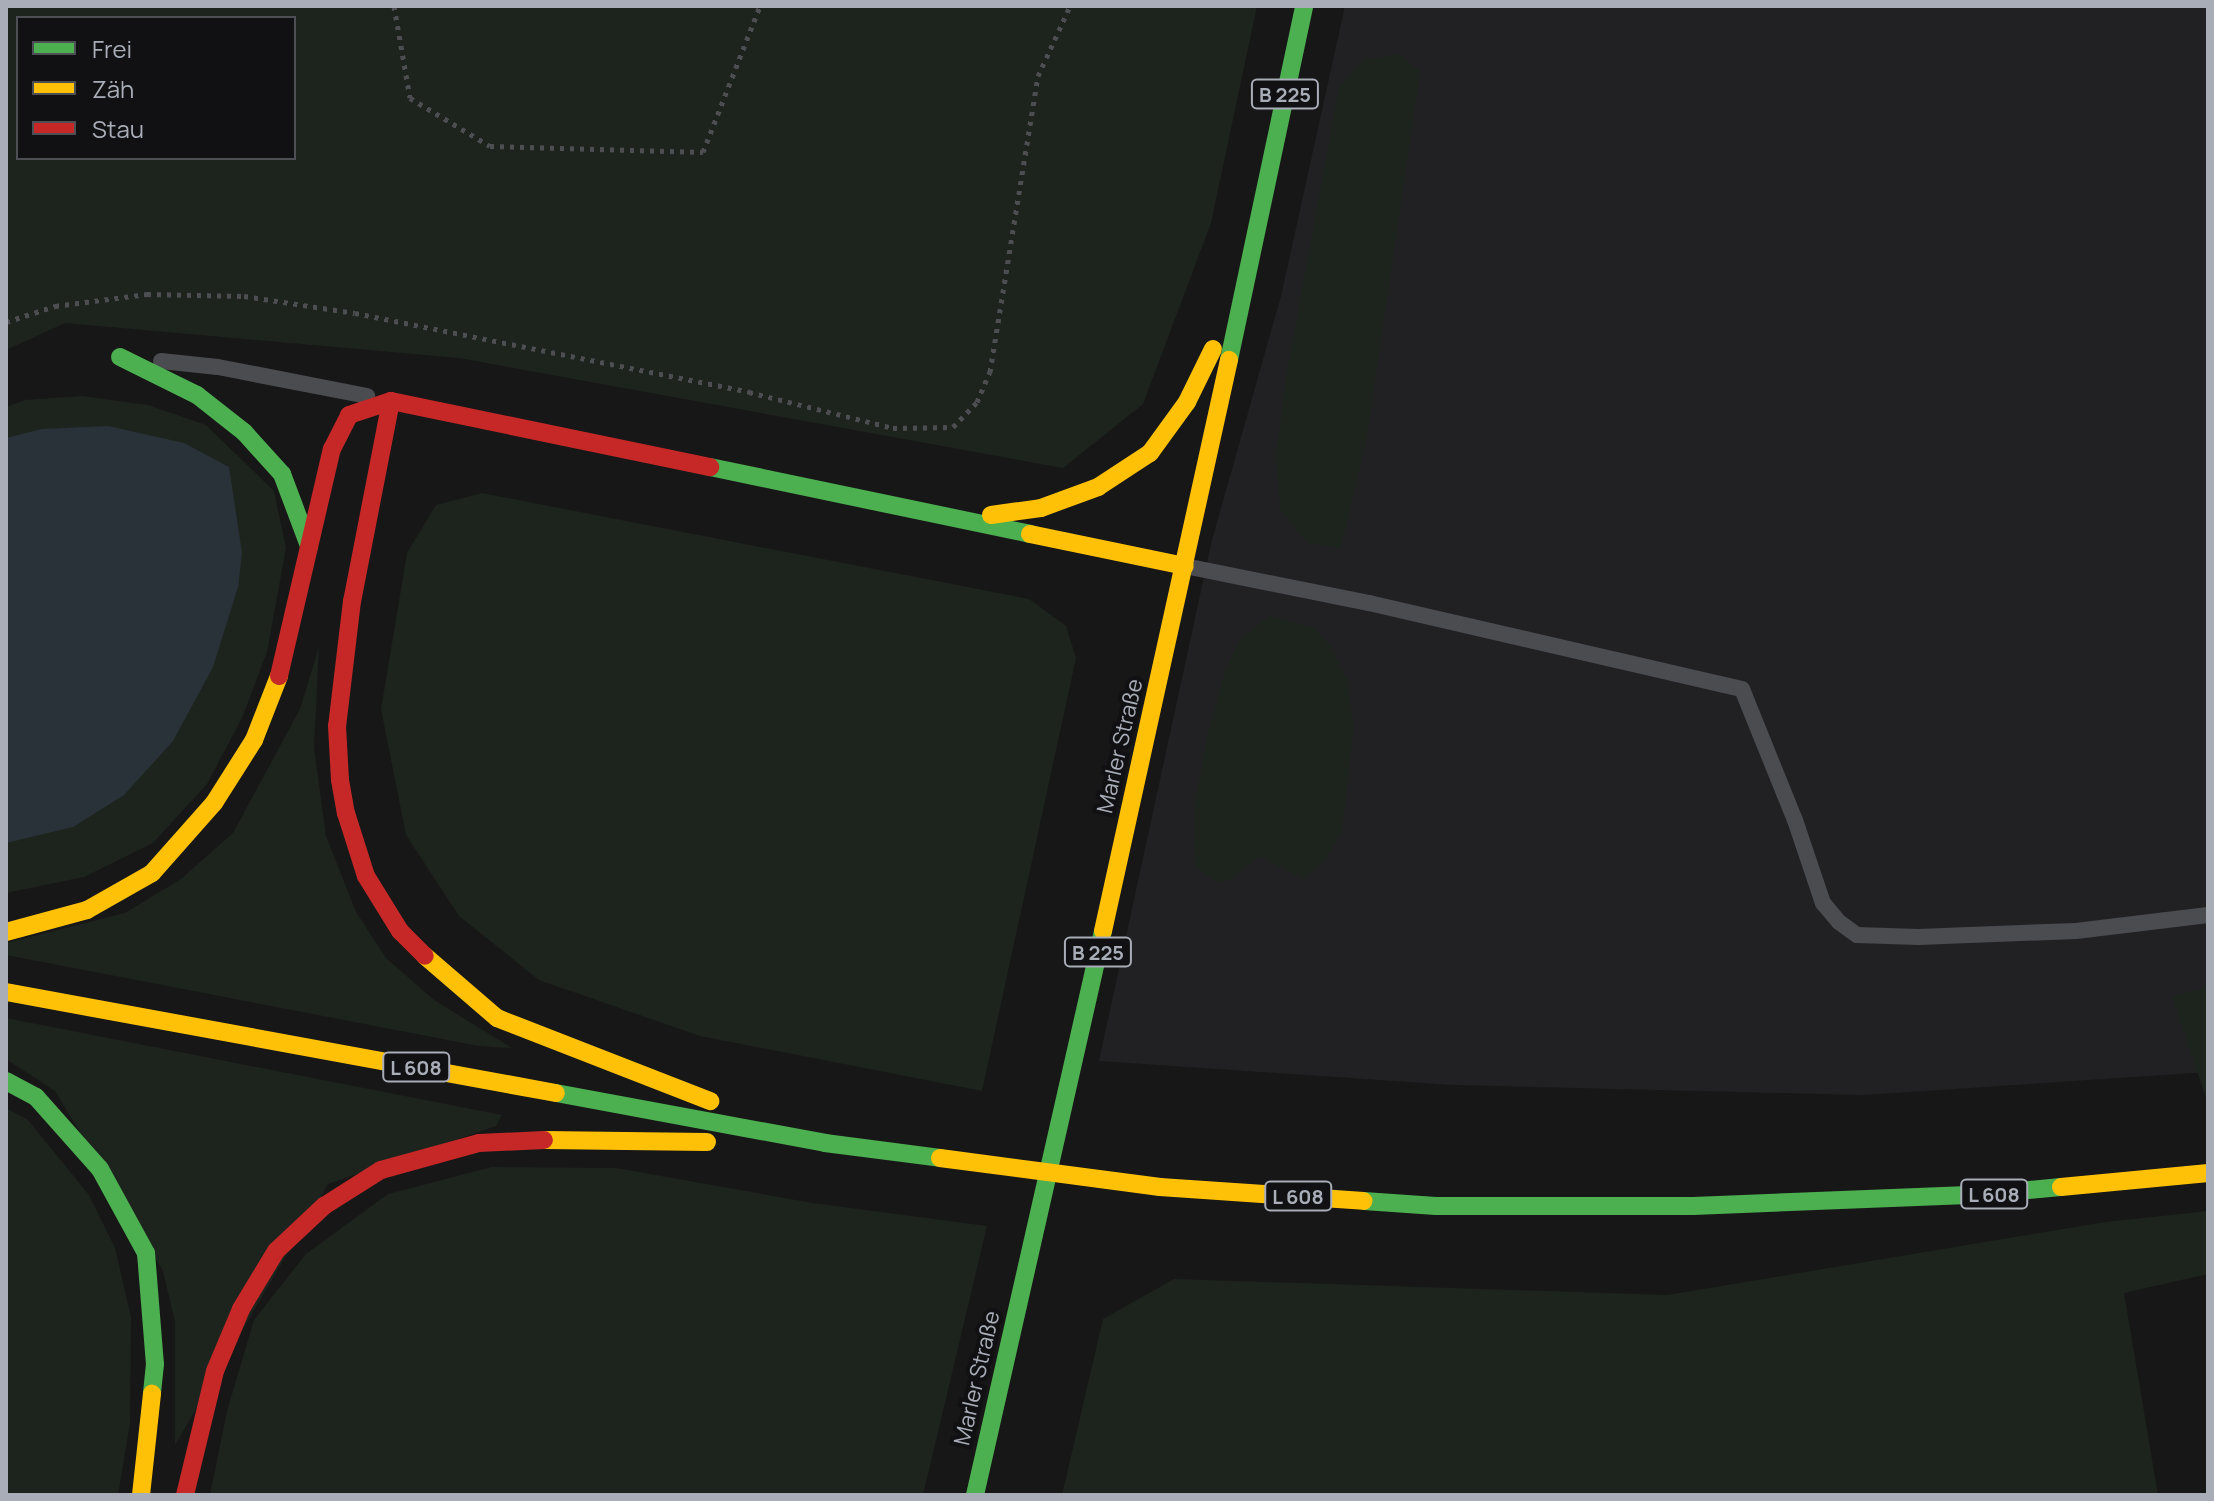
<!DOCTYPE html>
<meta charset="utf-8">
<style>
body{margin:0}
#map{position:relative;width:2214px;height:1501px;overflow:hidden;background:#171717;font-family:Manrope,sans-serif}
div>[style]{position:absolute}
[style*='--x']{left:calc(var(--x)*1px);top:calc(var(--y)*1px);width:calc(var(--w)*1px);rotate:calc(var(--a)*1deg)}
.built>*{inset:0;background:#212123}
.green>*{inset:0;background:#1d241e}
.water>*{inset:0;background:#2a3239}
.path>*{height:5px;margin-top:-2.5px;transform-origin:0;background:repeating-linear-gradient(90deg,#4d4e52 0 4px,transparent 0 10px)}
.lane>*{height:16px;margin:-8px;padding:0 8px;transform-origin:8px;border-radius:8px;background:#4b4c50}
.fast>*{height:18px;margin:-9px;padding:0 9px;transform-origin:9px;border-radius:9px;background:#4caf50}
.slow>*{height:18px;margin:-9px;padding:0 9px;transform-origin:9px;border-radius:9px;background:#ffc107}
.jam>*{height:18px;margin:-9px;padding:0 9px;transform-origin:9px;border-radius:9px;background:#c62828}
span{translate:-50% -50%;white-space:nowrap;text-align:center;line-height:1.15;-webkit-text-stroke:8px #111113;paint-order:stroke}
.shield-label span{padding:2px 6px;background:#111113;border:2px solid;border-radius:6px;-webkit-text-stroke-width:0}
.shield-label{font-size:20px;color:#a8adb8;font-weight:700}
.street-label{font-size:22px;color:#a8adb8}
.frame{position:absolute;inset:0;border:8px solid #a8adb8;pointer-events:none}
.legend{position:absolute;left:16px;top:16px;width:280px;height:144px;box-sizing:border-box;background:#111113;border:2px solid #4d4f55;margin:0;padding:10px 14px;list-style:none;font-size:24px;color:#a8adb8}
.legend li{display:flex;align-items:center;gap:16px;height:40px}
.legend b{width:40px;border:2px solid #4d4f55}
</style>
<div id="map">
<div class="built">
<div style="clip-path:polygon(1345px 6px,2208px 6px,2208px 1072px,1864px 1095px,1453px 1085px,1099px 1061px,1212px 540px,1281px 296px)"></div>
</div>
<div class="green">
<div style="clip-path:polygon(evenodd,6px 6px,1257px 6px,1211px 223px,1143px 404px,1063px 468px,459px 358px,65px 323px,6px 350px,6px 6px,18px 18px,294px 18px,294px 158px,18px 158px,18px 18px)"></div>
<div style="clip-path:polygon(1400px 54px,1420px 72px,1367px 436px,1341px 548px,1307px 543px,1280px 509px,1276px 455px,1287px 372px,1339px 87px,1363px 60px)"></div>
<div style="clip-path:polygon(82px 396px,148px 405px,206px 425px,274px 491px,286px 548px,267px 652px,242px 718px,207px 784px,153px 843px,84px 877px,6px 893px,6px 407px,25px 400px)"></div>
<div style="clip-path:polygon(482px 493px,1029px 599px,1066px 626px,1076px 658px,982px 1091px,700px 1036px,539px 980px,459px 916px,406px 835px,381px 709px,407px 553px,436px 505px)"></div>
<div style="clip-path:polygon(1270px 616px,1315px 628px,1331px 647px,1347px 680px,1354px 726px,1342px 831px,1326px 859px,1304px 879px,1259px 856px,1233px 878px,1219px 883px,1197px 869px,1194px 849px,1195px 804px,1207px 737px,1225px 671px,1240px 639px)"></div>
<div style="clip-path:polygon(319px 647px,314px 748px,326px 836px,356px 912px,386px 958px,434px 1000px,512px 1048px,479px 1046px,6px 955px,6px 943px,125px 913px,181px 879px,233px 833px,300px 709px)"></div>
<div style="clip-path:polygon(2208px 987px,2208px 1104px,2172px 996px)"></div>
<div style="clip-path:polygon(6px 1018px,502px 1115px,496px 1126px,328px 1184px,175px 1445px,175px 1322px,163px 1271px,55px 1091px,6px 1059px)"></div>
<div style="clip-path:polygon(6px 1108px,28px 1120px,89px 1195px,115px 1248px,131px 1317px,130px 1423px,118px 1495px,6px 1495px)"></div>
<div style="clip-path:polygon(492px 1167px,616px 1168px,813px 1203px,987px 1226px,923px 1495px,210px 1495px,227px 1411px,254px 1320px,306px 1254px,388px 1194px)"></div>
<div style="clip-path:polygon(2208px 1211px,2208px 1274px,2124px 1293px,2158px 1495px,1062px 1495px,1103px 1319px,1174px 1279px,1667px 1295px,2105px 1222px)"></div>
</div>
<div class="water">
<div style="clip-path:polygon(108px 426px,184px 443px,229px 467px,242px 553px,238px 587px,213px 667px,173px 741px,124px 795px,73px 827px,6px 843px,6px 438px,42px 429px)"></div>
</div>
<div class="path">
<div style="--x:394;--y:6;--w:93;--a:80.1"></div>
<div style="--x:410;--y:98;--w:93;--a:31"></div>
<div style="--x:490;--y:146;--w:213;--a:1.6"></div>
<div style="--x:703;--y:152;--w:157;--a:-68.7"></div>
<div style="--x:6;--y:322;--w:52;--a:-18.1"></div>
<div style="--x:55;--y:306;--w:93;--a:-7.4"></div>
<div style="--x:147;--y:294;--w:97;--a:1.2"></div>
<div style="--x:244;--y:296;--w:112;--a:8.7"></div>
<div style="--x:355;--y:313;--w:402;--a:11.3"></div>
<div style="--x:749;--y:392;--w:148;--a:14"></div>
<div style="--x:893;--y:428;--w:60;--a:-1"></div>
<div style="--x:953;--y:427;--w:35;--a:-46"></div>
<div style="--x:977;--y:402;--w:33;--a:-67"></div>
<div style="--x:990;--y:372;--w:300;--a:-80.8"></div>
<div style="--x:1038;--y:76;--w:77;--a:-65.4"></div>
</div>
<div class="lane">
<div style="--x:161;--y:361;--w:57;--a:6"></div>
<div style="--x:218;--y:367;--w:152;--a:11"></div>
<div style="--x:1185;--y:566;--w:188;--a:11.4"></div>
<div style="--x:1369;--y:603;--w:383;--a:13"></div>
<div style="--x:1742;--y:689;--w:141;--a:68"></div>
<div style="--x:1795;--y:820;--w:88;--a:71.4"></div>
<div style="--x:1823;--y:903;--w:25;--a:50"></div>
<div style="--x:1839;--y:922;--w:22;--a:36"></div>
<div style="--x:1857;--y:935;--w:61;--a:1.9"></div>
<div style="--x:1918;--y:937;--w:158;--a:-2.2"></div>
<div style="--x:2076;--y:931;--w:133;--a:-6.9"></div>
</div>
<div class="fast">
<div style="--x:120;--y:357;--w:86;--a:26.3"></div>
<div style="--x:197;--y:395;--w:60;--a:38.2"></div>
<div style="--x:244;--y:432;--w:57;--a:47.9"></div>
<div style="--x:282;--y:474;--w:77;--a:69.4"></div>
<div style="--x:1229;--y:360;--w:362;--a:-78"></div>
<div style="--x:710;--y:467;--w:327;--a:11.8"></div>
<div style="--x:6;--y:1081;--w:34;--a:28"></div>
<div style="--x:36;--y:1097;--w:96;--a:48.4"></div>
<div style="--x:100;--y:1169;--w:96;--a:61.3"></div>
<div style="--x:146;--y:1253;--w:111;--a:85.4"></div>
<div style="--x:155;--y:1364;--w:30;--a:96"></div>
<div style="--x:556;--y:1093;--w:274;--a:10.5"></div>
<div style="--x:825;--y:1143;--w:116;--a:7.4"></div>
<div style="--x:1364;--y:1201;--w:72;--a:4"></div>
<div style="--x:1436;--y:1206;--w:257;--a:0"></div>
<div style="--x:1693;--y:1206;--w:294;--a:-2.3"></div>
<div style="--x:1987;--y:1194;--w:74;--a:-5.4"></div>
<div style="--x:975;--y:1495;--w:578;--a:-77.21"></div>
</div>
<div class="slow">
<div style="--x:991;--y:515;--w:50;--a:-8"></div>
<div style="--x:1041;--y:508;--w:61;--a:-20.2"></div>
<div style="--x:1098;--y:487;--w:62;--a:-33.2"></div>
<div style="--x:1150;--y:453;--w:63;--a:-54"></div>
<div style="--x:1187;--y:402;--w:59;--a:-63.9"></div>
<div style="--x:1030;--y:534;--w:158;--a:11.7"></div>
<div style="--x:1103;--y:931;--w:585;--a:-77.56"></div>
<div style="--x:6;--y:932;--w:84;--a:-15.2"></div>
<div style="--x:87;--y:910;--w:75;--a:-29.6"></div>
<div style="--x:152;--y:873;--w:94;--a:-48.5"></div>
<div style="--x:214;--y:803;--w:75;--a:-57.6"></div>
<div style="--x:254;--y:740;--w:69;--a:-68.7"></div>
<div style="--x:425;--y:956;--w:95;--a:40.7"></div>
<div style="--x:497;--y:1018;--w:229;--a:21.3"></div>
<div style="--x:6;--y:992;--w:559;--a:10.41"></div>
<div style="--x:544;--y:1140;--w:163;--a:0.7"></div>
<div style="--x:940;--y:1158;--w:222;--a:7.5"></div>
<div style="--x:1160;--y:1187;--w:204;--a:3.9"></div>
<div style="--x:2061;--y:1187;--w:148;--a:-5.4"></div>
<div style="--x:141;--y:1495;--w:102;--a:-83.8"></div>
</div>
<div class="jam">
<div style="--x:391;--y:401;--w:204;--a:101"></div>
<div style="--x:352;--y:601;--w:126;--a:96.8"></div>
<div style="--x:337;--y:726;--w:54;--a:86.8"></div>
<div style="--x:340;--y:780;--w:34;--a:80"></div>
<div style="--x:346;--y:813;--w:66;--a:72.4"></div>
<div style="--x:366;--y:876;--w:65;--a:58.3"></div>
<div style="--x:400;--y:931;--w:35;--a:45"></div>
<div style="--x:279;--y:676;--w:233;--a:-76.9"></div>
<div style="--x:332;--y:449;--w:38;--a:-63"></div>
<div style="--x:349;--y:415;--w:44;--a:-18.4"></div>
<div style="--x:391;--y:401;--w:326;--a:11.7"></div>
<div style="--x:185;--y:1495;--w:128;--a:-76.4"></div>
<div style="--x:215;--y:1371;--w:67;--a:-67.2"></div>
<div style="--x:241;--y:1309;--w:68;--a:-58.9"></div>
<div style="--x:276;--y:1251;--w:66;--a:-43.2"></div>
<div style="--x:324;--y:1206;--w:67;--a:-32.3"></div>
<div style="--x:381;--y:1170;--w:102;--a:-15.4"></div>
<div style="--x:479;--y:1143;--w:65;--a:-2.6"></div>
</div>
<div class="shield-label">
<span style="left:1285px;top:94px">B 225</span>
<span style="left:1098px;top:952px">B 225</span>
<span style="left:416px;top:1067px">L 608</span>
<span style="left:1994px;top:1194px">L 608</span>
<span style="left:1298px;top:1196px">L 608</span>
</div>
<div class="street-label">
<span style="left:1120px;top:746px;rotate:-77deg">Marler Straße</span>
<span style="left:977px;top:1378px;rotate:-77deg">Marler Straße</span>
</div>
<div class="frame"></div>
<ul class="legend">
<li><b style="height:10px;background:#4caf50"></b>Frei</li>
<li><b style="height:10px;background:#ffc107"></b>Zäh</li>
<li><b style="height:10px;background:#c62828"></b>Stau</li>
</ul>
</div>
